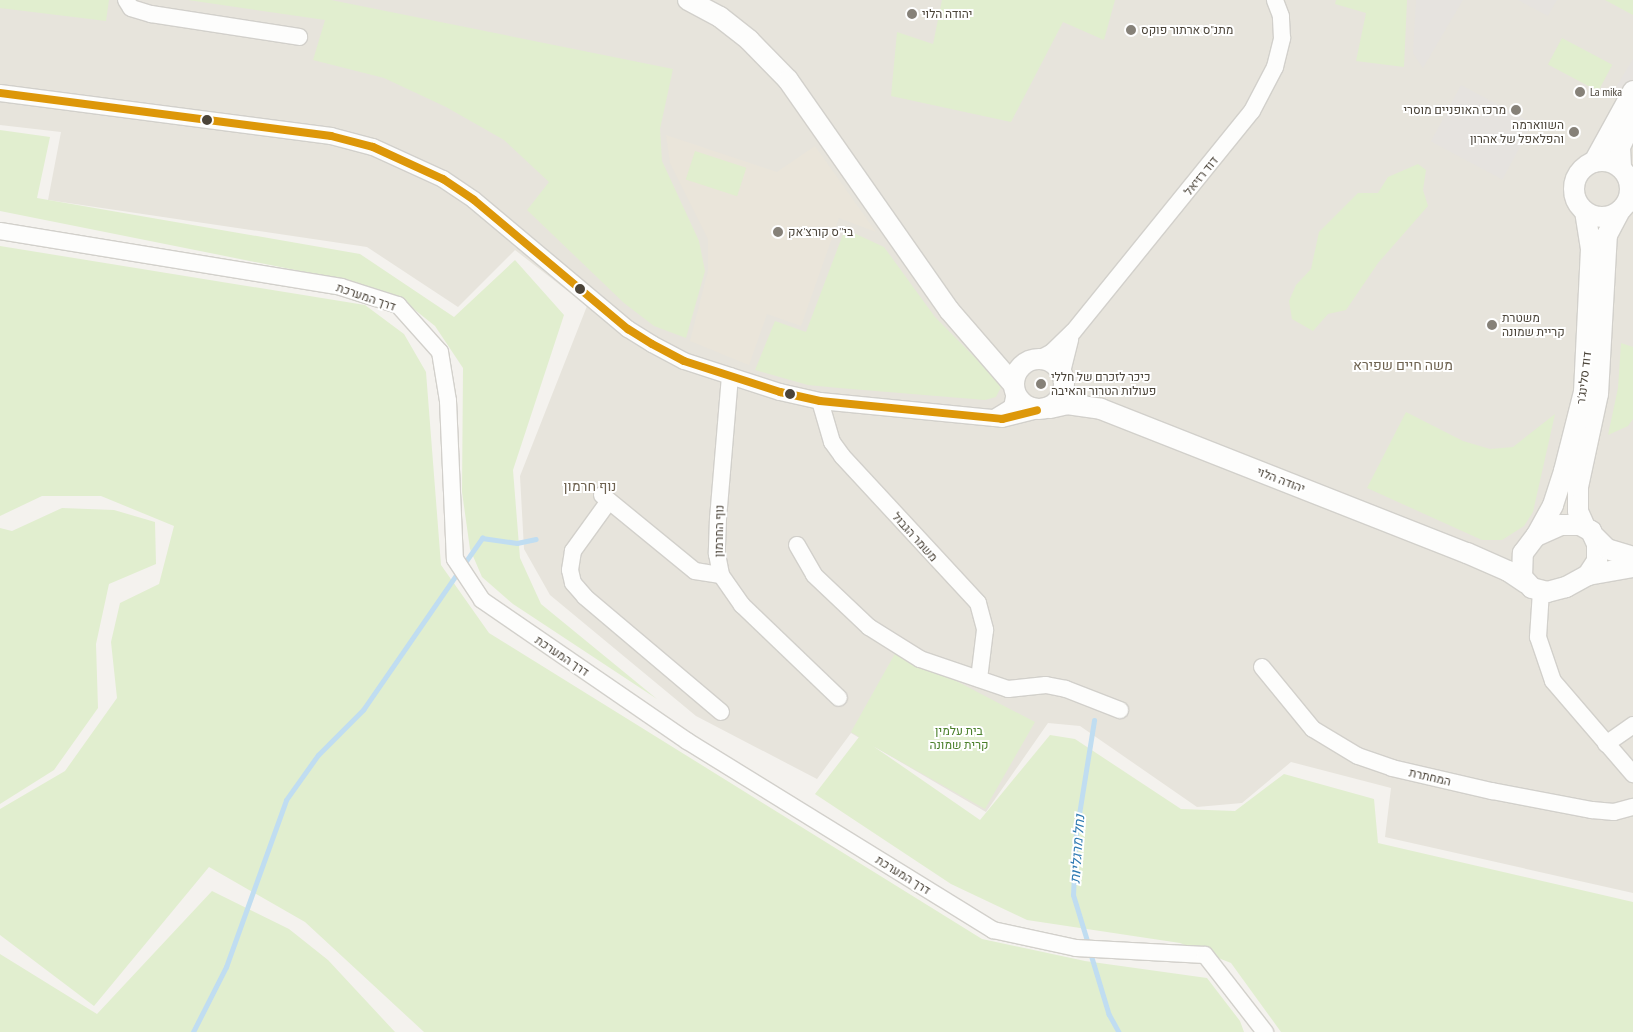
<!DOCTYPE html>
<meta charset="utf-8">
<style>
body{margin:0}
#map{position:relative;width:1633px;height:1032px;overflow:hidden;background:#f4f2ee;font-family:"PT Sans Narrow",Heebo,sans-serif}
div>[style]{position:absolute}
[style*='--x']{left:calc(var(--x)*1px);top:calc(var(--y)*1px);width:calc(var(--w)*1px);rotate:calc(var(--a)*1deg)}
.residential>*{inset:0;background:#e7e4dc}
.education>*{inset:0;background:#eae5da}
.green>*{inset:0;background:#e1eecf;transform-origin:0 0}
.parking>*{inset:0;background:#e6e3df;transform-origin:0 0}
.stream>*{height:4.5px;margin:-2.25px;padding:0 2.25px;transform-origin:2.25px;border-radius:2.25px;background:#c0ddf1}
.roads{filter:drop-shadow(1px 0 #d2d0cb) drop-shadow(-1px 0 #d2d0cb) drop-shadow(0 1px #d2d0cb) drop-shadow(0 -1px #d2d0cb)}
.minor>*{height:16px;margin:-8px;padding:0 8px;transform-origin:8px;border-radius:8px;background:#fdfdfc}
.tertiary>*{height:20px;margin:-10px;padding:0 10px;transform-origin:10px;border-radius:10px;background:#fdfdfc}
.tertiary>.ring{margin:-10px;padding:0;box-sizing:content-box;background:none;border:20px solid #fdfdfc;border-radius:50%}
.bus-1>*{height:8px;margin:-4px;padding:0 4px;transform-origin:4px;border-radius:4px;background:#dd9709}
.dots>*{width:14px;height:14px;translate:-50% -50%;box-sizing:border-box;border:2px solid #fff;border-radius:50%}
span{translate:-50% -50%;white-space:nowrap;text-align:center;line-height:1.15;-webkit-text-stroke:4px #fff;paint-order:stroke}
.poi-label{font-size:12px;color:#4b4439}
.left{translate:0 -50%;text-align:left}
.right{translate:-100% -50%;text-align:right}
.street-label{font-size:12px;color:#4b4439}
.park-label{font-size:12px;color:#4a7f2a}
.neighbourhood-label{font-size:14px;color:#6e6250}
.water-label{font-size:14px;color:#2e7ab2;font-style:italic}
</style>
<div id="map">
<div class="residential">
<div style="clip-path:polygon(0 0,1633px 0,1633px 893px,1385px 837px,1391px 788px,1291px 762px,1242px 803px,1197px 807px,1080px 726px,1048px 723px,986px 812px,851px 733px,817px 779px,696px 716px,550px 595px,524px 549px,520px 476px,587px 306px,515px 250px,458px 307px,367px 247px,48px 200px,61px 132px,0 125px)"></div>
</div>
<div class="education">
<div style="clip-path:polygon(666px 135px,777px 172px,815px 146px,876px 232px,839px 218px,801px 326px,767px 314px,749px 365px,690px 341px,708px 271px,708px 239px,670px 163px)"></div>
</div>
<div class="green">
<div style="clip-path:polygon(0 0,109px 0,106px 21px,0 8px)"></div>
<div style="clip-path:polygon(188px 0,331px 0,673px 69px,660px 129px,662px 161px,699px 241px,705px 271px,686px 338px,654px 326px,624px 303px,527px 210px,549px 182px,504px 140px,446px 107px,384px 78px,313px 60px,325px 20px)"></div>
<div style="clip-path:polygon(942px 0,1115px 0,1104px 40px,1063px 22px,1011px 122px,891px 96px,897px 32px,933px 44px)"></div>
<div style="clip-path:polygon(1336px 0,1407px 0,1404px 67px,1356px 61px,1366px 13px,1335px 4px)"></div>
<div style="clip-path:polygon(1605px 0,1633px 0,1633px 15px)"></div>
<div style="left:1562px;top:38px;width:57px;height:30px;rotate:28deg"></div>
<div style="clip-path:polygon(0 130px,50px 137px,37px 198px,360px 254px,454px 317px,515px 260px,564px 315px,513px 470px,520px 558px,541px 604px,657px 699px,513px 604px,482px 577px,470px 549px,462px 492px,463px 368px,435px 326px,400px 298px,355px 282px,0 211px)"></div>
<div style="left:695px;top:151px;width:54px;height:30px;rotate:18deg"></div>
<div style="clip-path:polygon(1418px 164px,1426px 170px,1423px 190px,1428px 206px,1378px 263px,1346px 310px,1328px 314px,1313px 331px,1292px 319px,1289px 301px,1296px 285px,1311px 269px,1319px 232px,1358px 193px,1378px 193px,1388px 177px)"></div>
<div style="clip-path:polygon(845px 229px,884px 247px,935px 317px,1002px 385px,996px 397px,985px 400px,839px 388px,808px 385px,755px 370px,775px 321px,806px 332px)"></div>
<div style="clip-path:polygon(0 246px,365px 305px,404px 334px,426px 372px,441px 565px,489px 633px,982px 939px,1085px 961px,1207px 978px,1240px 1021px,1244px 1032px,424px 1032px,305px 922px,209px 867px,94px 1006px,0 935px,0 809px,65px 771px,117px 698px,111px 642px,120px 603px,159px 584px,174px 526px,101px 496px,42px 496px,0 516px)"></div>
<div style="clip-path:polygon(1621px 343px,1633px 347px,1633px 419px,1628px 426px,1608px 435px,1618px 388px)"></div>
<div style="clip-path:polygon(1406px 412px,1463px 441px,1490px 449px,1513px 447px,1555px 414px,1533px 512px,1524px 526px,1502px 540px,1482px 540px,1367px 488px)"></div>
<div style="clip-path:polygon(62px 508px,114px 510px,155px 522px,156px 564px,109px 584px,96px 644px,98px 708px,54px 770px,0 804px,0 528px,12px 531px)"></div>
<div style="clip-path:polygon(897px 650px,1035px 722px,985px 809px,873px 746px,980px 820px,1050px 735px,1075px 739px,1181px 809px,1235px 811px,1284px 774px,1374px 799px,1378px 843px,1633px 902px,1633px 1032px,1281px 1032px,1231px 963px,1180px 943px,1027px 920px,951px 884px,815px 794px,859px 737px,851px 732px)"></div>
<div style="clip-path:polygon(212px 891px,289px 929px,328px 960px,395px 1032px,0 1032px,0 954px,97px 1014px)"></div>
</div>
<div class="parking">
<div style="clip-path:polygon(1416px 0,1463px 0,1423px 68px,1413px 53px)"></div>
<div style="clip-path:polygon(1518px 0,1557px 0,1548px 16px)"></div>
<div style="clip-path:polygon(1633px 59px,1633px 80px,1621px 101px,1611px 95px)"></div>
<div style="left:1461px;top:85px;width:81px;height:64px;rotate:28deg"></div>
</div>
<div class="stream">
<div style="--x:464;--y:564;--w:32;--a:-55"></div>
<div style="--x:482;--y:538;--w:35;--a:8"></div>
<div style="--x:517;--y:543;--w:19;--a:-12"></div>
<div style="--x:1088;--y:944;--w:51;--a:-107"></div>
<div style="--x:1073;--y:895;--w:62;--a:-87.2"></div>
<div style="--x:1076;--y:833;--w:114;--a:-80.9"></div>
<div style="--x:1090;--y:951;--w:66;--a:73.2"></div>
<div style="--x:1109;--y:1014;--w:21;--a:61"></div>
<div style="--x:193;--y:1032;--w:73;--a:-63.1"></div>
<div style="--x:226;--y:967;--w:177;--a:-70.2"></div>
<div style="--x:286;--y:800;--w:55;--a:-54.6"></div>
<div style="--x:318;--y:755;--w:64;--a:-45"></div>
<div style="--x:363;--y:710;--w:169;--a:-55.4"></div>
</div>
<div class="roads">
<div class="minor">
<div style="--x:126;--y:0;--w:9;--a:58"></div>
<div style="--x:131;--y:8;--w:21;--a:17"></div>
<div style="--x:151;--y:14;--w:150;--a:8.8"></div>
<div style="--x:0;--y:93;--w:334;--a:7.4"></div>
<div style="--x:331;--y:136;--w:43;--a:14.7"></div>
<div style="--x:373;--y:147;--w:77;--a:24.6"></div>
<div style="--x:443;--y:179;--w:37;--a:34"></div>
<div style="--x:474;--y:200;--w:201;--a:40"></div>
<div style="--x:628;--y:329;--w:28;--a:32"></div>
<div style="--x:652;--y:344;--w:36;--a:28"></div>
<div style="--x:684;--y:361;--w:101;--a:17.9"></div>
<div style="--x:780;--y:392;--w:41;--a:12.7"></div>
<div style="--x:820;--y:401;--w:183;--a:5.6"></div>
<div style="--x:1002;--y:419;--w:36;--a:-14"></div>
<div style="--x:1628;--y:176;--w:8;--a:50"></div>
<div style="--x:1626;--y:205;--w:7;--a:-16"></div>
<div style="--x:0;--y:231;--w:346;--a:9.3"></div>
<div style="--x:341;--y:287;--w:60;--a:17.5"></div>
<div style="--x:398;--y:305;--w:63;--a:48.2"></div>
<div style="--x:440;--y:352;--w:50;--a:80.7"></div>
<div style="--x:448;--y:401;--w:158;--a:87.5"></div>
<div style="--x:455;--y:559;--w:49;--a:56.6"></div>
<div style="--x:482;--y:600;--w:249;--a:34.5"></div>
<div style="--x:687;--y:741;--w:360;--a:31.7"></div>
<div style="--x:993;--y:930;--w:85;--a:12.2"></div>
<div style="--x:1076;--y:948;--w:129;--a:3.1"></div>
<div style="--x:1205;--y:955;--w:98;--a:52.1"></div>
<div style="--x:1039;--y:359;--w:15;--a:-28"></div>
<div style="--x:1052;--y:352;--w:29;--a:-44"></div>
<div style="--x:1073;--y:332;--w:284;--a:-51"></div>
<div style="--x:1252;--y:111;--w:50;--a:-62.4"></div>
<div style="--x:1275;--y:67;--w:30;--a:-76"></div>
<div style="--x:1282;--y:38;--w:22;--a:-93"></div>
<div style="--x:1281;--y:16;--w:17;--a:-111"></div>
<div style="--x:1062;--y:372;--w:34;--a:-76"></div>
<div style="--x:730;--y:376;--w:143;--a:94.8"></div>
<div style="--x:718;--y:518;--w:36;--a:92"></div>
<div style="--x:717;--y:554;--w:21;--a:79"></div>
<div style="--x:721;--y:575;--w:37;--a:55"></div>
<div style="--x:742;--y:605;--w:134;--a:43.8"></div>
<div style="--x:820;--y:401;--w:43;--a:73.7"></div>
<div style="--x:832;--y:442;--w:17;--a:54"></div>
<div style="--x:842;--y:456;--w:200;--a:47.2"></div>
<div style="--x:978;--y:603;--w:28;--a:75"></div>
<div style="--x:985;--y:630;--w:49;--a:97"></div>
<div style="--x:994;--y:418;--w:21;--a:-31"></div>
<div style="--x:1012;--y:407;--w:14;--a:-78"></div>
<div style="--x:602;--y:495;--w:120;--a:39.3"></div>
<div style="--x:695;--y:571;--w:26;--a:9"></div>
<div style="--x:609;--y:501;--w:62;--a:125.8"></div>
<div style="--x:573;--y:551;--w:19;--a:99"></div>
<div style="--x:570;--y:570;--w:13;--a:77"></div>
<div style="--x:573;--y:583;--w:18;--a:49"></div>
<div style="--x:585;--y:597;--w:178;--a:40.2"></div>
<div style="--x:797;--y:545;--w:34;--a:60"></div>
<div style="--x:814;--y:575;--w:76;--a:43.4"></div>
<div style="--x:869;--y:627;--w:60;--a:32.1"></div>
<div style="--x:920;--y:659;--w:93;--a:18.8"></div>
<div style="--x:1008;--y:689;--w:38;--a:-6"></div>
<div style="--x:1046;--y:685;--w:20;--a:11"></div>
<div style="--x:1066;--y:689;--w:58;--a:21.3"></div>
<div style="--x:1541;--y:591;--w:46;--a:93.7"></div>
<div style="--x:1538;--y:637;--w:46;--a:71.2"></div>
<div style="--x:1553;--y:681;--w:123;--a:49.3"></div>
<div style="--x:1262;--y:667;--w:80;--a:50.6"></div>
<div style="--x:1313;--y:729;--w:52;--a:31"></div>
<div style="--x:1358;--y:756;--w:36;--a:19"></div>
<div style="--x:1392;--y:768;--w:103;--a:13"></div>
<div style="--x:1492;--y:791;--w:102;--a:10.8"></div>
<div style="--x:1592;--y:810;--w:22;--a:5"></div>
<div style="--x:1614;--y:812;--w:20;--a:-15"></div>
<div style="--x:1606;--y:744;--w:33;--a:-35"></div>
</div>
<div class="tertiary">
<div style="--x:688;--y:0;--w:36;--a:28"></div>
<div style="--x:720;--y:17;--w:37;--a:38"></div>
<div style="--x:749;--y:40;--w:56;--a:45.7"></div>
<div style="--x:788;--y:80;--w:281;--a:55"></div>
<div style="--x:949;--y:310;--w:99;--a:49.1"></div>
<div class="ring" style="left:1574px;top:161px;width:36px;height:36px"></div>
<div style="--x:1594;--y:162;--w:81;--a:-61.2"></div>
<div style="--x:1621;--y:167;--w:20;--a:-93"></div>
<div style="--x:1620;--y:147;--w:31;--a:-65"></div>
<div class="ring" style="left:1014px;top:359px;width:30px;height:30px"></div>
<div style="--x:1050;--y:408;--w:17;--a:-13"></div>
<div style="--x:1067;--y:404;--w:34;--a:8"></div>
<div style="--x:1101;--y:409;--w:393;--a:21.5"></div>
<div style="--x:1467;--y:553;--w:45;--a:23.7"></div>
<div style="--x:1508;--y:571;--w:22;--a:34"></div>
<div style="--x:1561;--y:525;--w:19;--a:0"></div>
<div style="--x:1580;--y:525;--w:13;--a:29"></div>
<div style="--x:1591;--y:531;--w:14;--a:65"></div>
<div style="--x:1597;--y:544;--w:17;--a:90"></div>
<div style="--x:1597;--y:561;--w:17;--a:123"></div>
<div style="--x:1588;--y:575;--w:25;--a:151"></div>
<div style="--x:1566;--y:587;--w:20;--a:165"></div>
<div style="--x:1547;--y:592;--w:16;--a:-165"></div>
<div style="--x:1532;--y:588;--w:15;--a:-132"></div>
<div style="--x:1522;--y:577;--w:24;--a:-88"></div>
<div style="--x:1523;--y:553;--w:21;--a:-53"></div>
<div style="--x:1536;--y:536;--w:27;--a:-24"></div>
<div style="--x:1585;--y:527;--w:17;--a:-114"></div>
<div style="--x:1578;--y:511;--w:24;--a:-90"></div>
<div style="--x:1578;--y:487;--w:95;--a:-77.9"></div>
<div style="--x:1598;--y:394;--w:159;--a:-86.8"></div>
<div style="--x:1607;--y:235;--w:27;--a:-62"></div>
<div style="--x:1536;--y:536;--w:35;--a:-61"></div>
<div style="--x:1553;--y:505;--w:36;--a:-72"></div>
<div style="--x:1564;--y:471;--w:81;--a:-75.8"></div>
<div style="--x:1584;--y:392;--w:143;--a:-87.2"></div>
<div style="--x:1591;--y:249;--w:37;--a:-99"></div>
<div style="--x:1595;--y:537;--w:17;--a:45"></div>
<div style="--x:1607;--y:549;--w:27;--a:17"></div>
<div style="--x:1588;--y:575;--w:46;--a:-10.1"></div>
</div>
</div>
<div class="bus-1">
<div style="--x:0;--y:93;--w:334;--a:7.4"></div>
<div style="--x:331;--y:136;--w:43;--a:14.7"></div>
<div style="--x:373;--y:147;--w:77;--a:24.6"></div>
<div style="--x:443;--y:179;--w:37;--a:34"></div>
<div style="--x:474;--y:200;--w:201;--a:40"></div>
<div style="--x:628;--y:329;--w:28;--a:32"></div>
<div style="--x:652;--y:344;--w:36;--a:28"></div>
<div style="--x:684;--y:361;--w:101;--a:17.9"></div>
<div style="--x:780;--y:392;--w:41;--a:12.7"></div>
<div style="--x:820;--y:401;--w:183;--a:5.6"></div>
<div style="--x:1002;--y:419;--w:36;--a:-14"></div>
</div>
<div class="dots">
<div style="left:912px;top:14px;background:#868178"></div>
<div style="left:1131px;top:30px;background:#868178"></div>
<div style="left:1580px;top:92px;background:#868178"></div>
<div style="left:1516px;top:110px;background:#868178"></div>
<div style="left:207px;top:120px;background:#4b4439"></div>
<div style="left:1574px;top:132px;background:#868178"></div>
<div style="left:778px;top:232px;background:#868178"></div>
<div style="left:580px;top:289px;background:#4b4439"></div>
<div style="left:1492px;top:325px;background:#868178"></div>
<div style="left:1041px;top:384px;background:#868178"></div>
<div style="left:790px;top:394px;background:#4b4439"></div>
</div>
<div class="poi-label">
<span class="left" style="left:922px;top:14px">יהודה הלוי</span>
<span class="left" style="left:1141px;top:30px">מתנ"ס ארתור פוקס</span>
<span class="left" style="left:1590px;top:92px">La mika</span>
<span class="right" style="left:1506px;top:110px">מרכז האופניים מוסרי</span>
<span class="right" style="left:1564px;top:132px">השווארמה<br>והפלאפל של אהרון</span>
<span class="left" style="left:788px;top:232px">בי''ס קורצ'אק</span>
<span class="left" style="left:1502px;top:325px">משטרת<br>קריית שמונה</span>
<span class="left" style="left:1051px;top:384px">כיכר לזכרם של חללי<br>פעולות הטרור והאיבה</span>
</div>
<div class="street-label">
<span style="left:1201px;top:176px;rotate:-51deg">דוד רזיאל</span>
<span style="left:366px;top:297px;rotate:19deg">דרך המערכת</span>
<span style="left:1584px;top:378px;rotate:-83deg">דוד סלינג'ר</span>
<span style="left:1281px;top:480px;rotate:21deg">יהודה הלוי</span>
<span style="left:719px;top:531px;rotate:-89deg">נוף החרמון</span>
<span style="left:915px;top:537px;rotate:48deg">משמר הגבול</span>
<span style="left:562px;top:656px;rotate:34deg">דרך המערכת</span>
<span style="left:1430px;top:777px;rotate:13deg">המחתרת</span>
<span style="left:903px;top:875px;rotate:32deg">דרך המערכת</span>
</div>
<div class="park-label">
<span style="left:959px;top:738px">בית עלמין<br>קרית שמונה</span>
</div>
<div class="neighbourhood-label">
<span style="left:1403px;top:365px">משה חיים שפירא</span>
<span style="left:590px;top:486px">נוף חרמון</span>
</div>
<div class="water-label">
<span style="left:1077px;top:849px;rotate:-86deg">נחל מרגליות</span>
</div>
</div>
